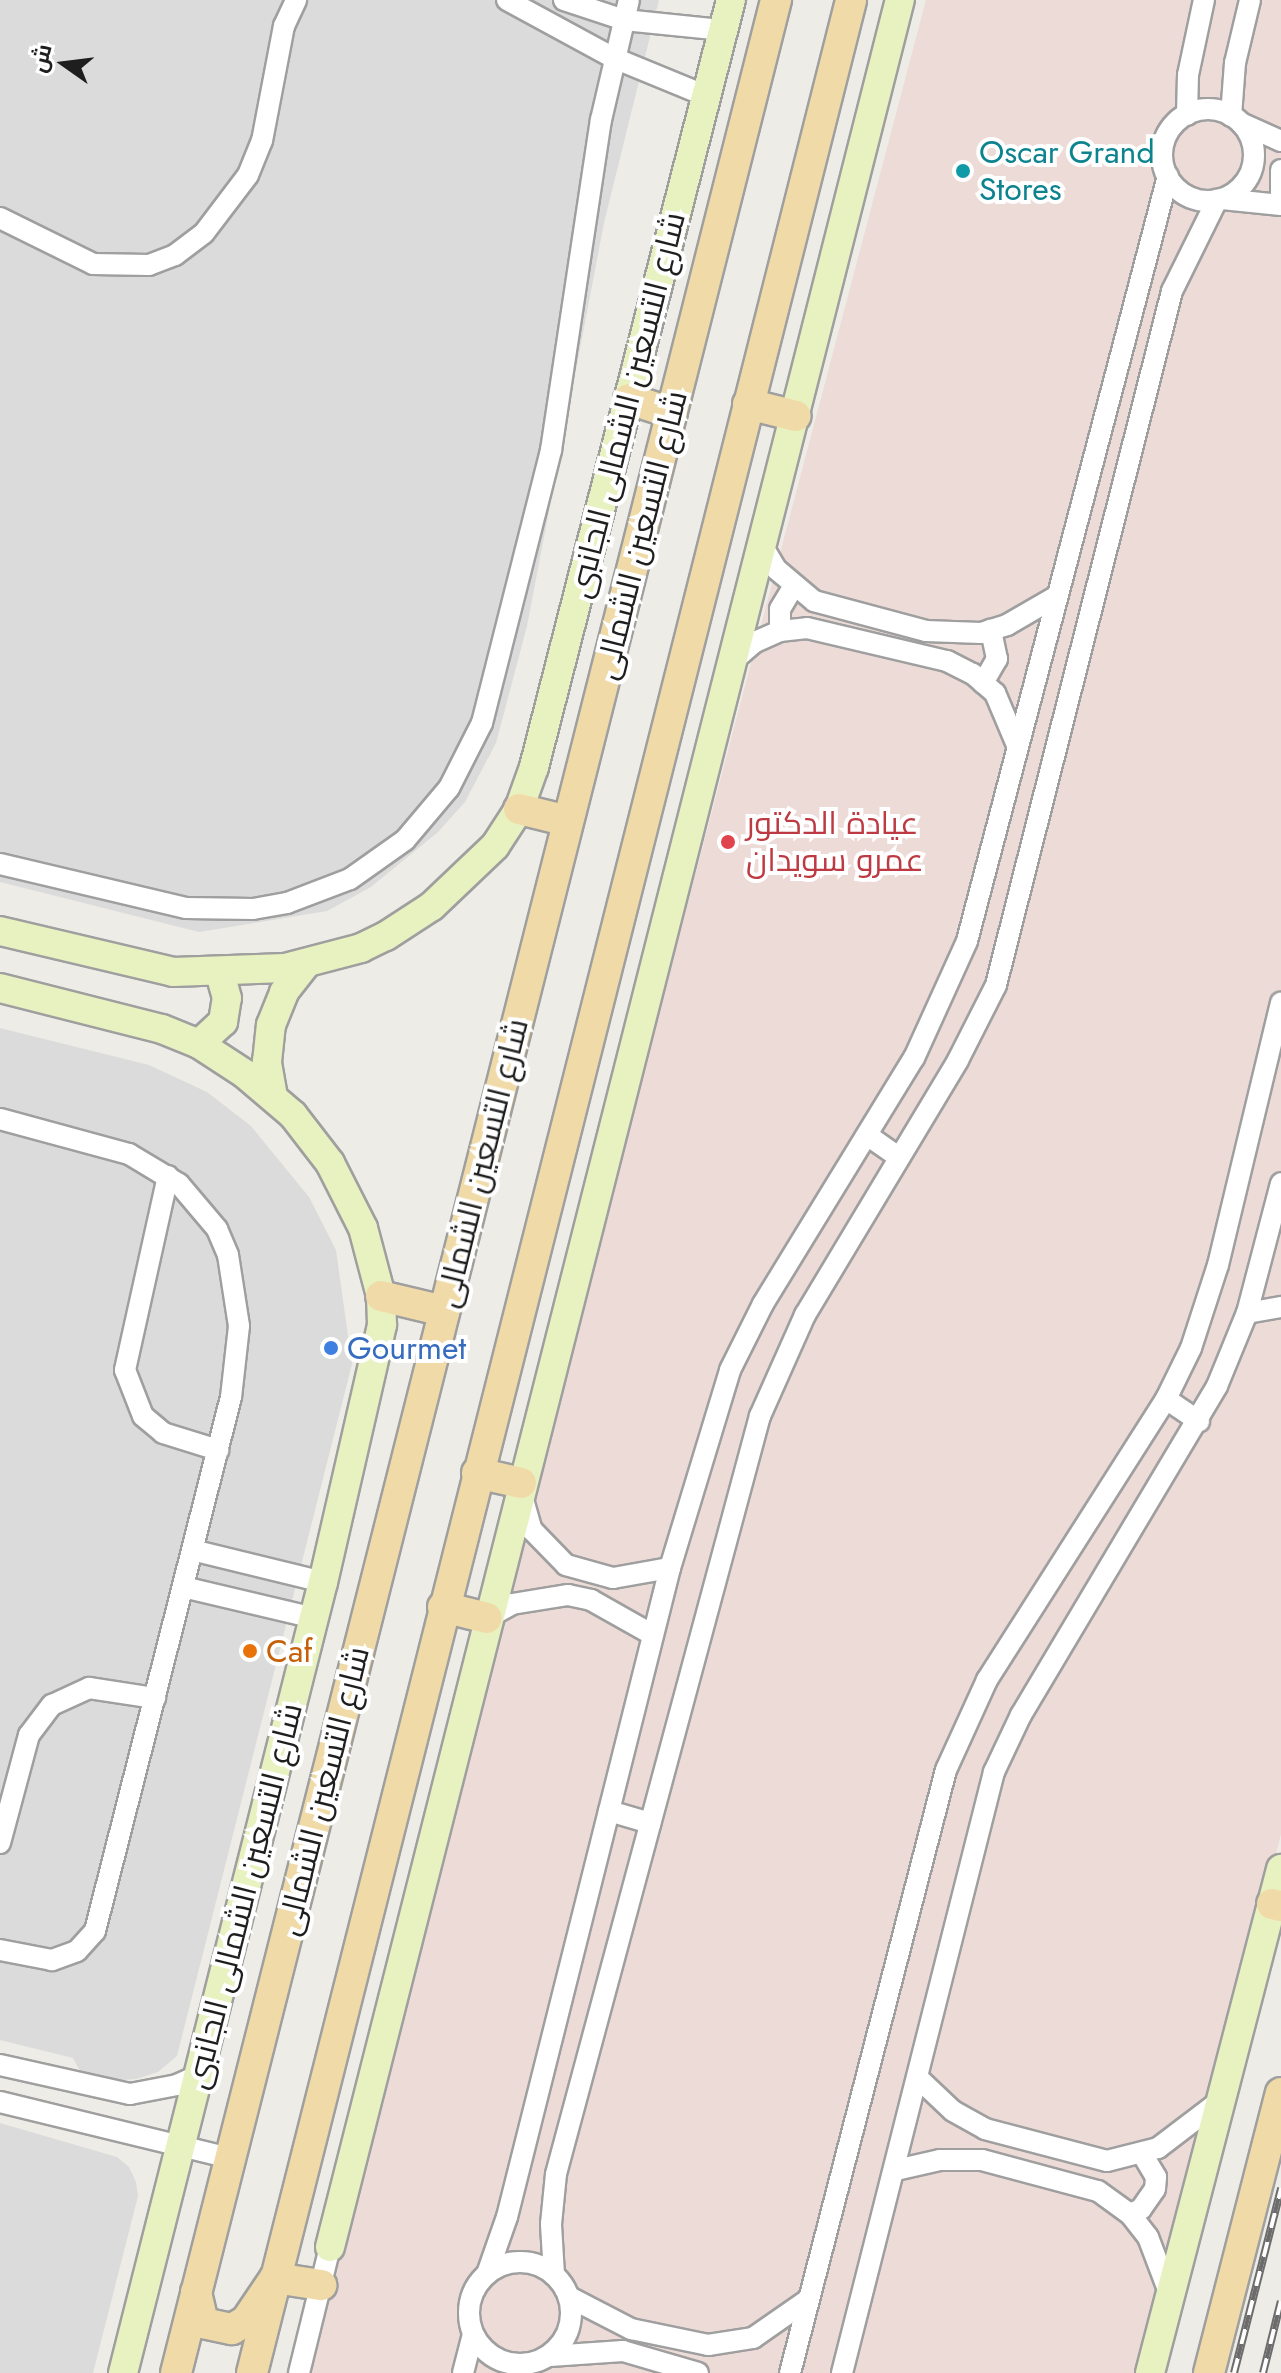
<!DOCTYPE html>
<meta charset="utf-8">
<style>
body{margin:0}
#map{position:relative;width:1281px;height:2373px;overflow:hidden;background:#eeece6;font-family:Jost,Cairo,sans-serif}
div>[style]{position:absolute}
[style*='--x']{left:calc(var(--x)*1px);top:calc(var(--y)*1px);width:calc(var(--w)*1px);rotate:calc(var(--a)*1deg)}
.residential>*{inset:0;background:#dcdbdb}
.commercial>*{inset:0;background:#eddbd7}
.roads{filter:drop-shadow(2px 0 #9f9f9f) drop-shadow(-2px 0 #9f9f9f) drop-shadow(0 2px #9f9f9f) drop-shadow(0 -2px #9f9f9f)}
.street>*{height:20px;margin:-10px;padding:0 10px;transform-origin:10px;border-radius:10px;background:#fff}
.street>.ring{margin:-10px;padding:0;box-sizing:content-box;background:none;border:20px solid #fff;border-radius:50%}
.secondary>*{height:28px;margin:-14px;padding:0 14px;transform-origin:14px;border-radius:14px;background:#e8f1c0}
.primary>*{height:30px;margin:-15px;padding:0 15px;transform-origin:15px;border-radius:15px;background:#f0dba8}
.rail>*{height:8px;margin-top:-4px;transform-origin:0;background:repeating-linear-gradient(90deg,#fff 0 15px,#6c6c6c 0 30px);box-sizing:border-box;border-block:2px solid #6c6c6c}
.dots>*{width:22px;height:22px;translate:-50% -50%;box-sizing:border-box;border:4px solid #fff;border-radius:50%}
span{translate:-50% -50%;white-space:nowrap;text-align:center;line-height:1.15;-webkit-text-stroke:8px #fff;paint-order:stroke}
.culture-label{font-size:32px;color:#0d838f}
.left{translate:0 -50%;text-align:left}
.street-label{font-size:32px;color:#1e1e1e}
.health-label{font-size:32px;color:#be3a42}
.shop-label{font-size:32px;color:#366cbe}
.food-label{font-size:32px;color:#c56008}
.north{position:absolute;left:24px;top:24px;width:80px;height:80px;-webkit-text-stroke:6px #fff;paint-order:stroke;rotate:284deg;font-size:22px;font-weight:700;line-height:32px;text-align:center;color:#1e1e1e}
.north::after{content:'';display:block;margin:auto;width:28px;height:36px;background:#1e1e1e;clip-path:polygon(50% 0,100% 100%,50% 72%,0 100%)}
</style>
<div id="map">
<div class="residential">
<div style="clip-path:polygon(0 0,659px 0,604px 223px,527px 626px,496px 743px,465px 802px,438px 832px,371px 887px,327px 911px,199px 932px,0 882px)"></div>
<div style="clip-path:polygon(0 1028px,149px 1065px,207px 1092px,251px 1126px,309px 1197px,336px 1250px,352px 1364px,177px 2056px,158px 2072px,136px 2079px,110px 2081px,82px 2075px,73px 2058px,0 2040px)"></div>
<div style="clip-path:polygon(0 2123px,117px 2157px,129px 2167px,136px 2182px,138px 2196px,93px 2373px,0 2373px)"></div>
</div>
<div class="commercial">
<div style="clip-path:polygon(926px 0,1281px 0,1281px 1834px,1142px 2373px,300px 2373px)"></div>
</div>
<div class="roads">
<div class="street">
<div style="--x:507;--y:0;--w:122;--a:28.5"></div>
<div style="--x:614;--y:58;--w:100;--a:22.4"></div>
<div style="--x:564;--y:0;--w:63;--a:18.4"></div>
<div style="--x:624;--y:20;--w:100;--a:5.8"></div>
<div class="ring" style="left:1162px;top:109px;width:72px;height:72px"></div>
<div style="--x:1187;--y:115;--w:40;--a:-88.6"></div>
<div style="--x:1188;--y:75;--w:77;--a:-78"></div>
<div style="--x:1231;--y:116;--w:53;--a:-85.7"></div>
<div style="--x:1235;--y:63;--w:65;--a:-76.6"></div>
<div style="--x:1241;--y:123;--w:44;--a:24.2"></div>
<div style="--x:1281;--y:170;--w:29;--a:90"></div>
<div style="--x:1222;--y:199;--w:59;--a:5.8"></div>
<div style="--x:0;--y:218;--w:104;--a:26.3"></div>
<div style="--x:93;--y:264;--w:56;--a:1"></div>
<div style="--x:149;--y:265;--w:28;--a:-21"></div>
<div style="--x:175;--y:255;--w:36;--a:-37"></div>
<div style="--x:204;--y:233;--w:73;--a:-52.8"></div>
<div style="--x:248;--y:175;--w:37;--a:-68"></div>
<div style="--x:262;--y:141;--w:117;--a:-79.2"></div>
<div style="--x:284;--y:26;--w:29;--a:-65"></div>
<div style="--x:763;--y:547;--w:26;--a:59"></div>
<div style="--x:776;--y:569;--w:50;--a:40.1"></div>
<div style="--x:814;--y:601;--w:116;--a:15"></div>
<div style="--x:926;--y:631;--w:55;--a:2.1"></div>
<div style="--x:981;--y:633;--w:27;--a:-17"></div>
<div style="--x:1007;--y:625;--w:58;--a:-30.1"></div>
<div style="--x:780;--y:631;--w:22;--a:-90"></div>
<div style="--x:780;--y:609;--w:26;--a:-59"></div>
<div style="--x:734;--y:660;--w:28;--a:-41"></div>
<div style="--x:755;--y:642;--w:27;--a:-24"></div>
<div style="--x:780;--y:631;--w:27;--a:-6"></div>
<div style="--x:807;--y:628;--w:144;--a:13.3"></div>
<div style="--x:947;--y:661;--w:29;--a:27"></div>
<div style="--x:973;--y:674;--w:29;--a:41"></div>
<div style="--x:995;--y:693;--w:56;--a:67.1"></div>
<div style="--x:983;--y:683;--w:28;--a:-60"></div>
<div style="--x:997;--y:659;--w:30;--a:-102"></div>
<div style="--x:0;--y:864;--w:191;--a:13.3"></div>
<div style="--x:186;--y:908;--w:67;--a:0.9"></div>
<div style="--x:253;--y:909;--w:35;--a:-10"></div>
<div style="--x:287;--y:903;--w:67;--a:-20.9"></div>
<div style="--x:350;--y:879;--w:67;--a:-35.3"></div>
<div style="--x:405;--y:840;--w:68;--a:-49.8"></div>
<div style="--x:449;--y:788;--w:73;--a:-63.1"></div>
<div style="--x:482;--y:723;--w:282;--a:-75.8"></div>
<div style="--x:551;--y:450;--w:334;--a:-81.4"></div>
<div style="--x:601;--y:120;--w:123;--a:-76.9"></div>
<div style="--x:0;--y:1119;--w:134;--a:15.2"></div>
<div style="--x:129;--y:1154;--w:58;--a:31"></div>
<div style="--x:179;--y:1184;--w:59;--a:49.8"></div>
<div style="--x:217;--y:1229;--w:28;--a:67"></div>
<div style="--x:228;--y:1255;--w:72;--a:81.2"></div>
<div style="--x:239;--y:1326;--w:71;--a:96.4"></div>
<div style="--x:231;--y:1397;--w:551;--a:104.29"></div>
<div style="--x:95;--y:1931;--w:27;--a:132"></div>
<div style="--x:77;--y:1951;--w:27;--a:160"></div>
<div style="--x:52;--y:1960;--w:53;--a:-169.1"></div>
<div style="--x:867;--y:1135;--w:39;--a:35"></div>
<div style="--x:168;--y:1176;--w:199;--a:102.5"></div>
<div style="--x:125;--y:1370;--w:49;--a:68.6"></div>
<div style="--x:143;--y:1416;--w:26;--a:40"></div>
<div style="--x:163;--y:1433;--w:58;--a:17.2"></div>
<div style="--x:1247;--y:1313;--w:35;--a:-10"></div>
<div style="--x:1166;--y:1399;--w:40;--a:34"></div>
<div style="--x:522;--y:1496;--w:35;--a:74"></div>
<div style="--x:532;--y:1530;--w:49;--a:45.8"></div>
<div style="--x:566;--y:1565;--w:49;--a:15.5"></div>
<div style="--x:613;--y:1578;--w:58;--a:-10"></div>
<div style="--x:192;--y:1550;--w:135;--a:13.7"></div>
<div style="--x:183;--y:1587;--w:135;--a:13.3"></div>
<div style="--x:487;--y:1618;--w:29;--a:-29"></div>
<div style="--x:512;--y:1604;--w:57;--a:-9.1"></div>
<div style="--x:568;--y:1595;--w:24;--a:12"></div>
<div style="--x:591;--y:1600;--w:71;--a:29.4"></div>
<div style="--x:609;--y:1811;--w:43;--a:16.3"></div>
<div style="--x:0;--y:1843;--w:112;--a:-75"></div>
<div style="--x:29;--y:1735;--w:38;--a:-53"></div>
<div style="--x:52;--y:1705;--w:41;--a:-24.7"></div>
<div style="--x:89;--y:1688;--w:67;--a:8.6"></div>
<div style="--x:0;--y:2065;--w:133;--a:12.6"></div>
<div style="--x:130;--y:2094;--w:48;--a:-10.8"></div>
<div style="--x:177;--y:2085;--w:24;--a:-24"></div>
<div style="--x:918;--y:2078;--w:48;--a:43.3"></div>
<div style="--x:953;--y:2111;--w:37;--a:29"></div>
<div style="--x:985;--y:2129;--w:126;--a:14.7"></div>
<div style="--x:1107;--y:2161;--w:53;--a:-14.3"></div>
<div style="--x:1158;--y:2148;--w:79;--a:-37.3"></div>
<div style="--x:0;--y:2102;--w:237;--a:13.7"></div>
<div style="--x:896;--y:2170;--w:45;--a:-12.8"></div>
<div style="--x:940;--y:2160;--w:42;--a:0"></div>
<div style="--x:982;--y:2160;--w:120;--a:15"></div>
<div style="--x:1098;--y:2191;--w:39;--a:36"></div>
<div style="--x:1130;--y:2214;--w:29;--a:52"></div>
<div style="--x:1148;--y:2237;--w:62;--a:69.2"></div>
<div style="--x:1130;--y:2214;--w:12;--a:-24"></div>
<div style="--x:1141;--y:2209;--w:24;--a:-55"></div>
<div style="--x:1155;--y:2189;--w:12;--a:-85"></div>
<div style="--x:1156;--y:2177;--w:26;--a:-121"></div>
<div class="ring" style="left:469px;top:2262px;width:82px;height:82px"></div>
<div style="--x:487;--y:2274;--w:60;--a:-70.7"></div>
<div style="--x:507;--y:2217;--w:669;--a:-75.9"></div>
<div style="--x:670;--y:1568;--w:207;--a:-73.1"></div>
<div style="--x:730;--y:1370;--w:74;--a:-63.4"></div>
<div style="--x:763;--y:1304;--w:289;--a:-58.5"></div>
<div style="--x:914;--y:1058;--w:128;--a:-65.6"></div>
<div style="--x:967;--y:941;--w:791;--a:-75.28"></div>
<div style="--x:554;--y:2275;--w:51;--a:-93.4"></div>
<div style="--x:551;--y:2224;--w:50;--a:-84.3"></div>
<div style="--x:556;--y:2174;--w:785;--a:-74.94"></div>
<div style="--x:760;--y:1416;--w:111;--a:-66"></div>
<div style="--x:805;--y:1315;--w:297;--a:-59"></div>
<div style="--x:958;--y:1060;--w:84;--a:-63.1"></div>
<div style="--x:996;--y:985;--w:716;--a:-75.77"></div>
<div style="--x:1172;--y:291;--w:102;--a:-63.7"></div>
<div style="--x:569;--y:2297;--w:70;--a:27.3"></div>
<div style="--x:631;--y:2329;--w:79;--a:11.7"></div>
<div style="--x:708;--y:2345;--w:46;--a:-8.8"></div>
<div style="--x:753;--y:2338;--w:68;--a:-34.9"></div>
<div style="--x:550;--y:2356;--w:73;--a:-3.9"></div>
<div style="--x:623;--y:2351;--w:78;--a:16.3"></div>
<div style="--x:299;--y:2373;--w:130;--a:-76.2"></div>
<div style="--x:463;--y:2373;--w:40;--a:-75.6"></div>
<div style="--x:790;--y:2373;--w:623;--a:-75.5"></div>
<div style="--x:946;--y:1770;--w:99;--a:-65.5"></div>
<div style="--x:987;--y:1680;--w:333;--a:-57.5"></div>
<div style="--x:1166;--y:1399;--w:57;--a:-63.9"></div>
<div style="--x:1191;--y:1348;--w:87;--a:-72"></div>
<div style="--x:1218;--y:1265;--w:270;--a:-76.5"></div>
<div style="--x:842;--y:2373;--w:620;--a:-75.81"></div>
<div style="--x:994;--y:1772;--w:63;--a:-64.7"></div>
<div style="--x:1021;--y:1715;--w:383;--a:-59.2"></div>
<div style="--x:1217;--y:1386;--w:79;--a:-67.7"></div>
<div style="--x:1247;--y:1313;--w:134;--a:-75.3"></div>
</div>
<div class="secondary">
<div style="--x:0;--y:931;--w:178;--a:13.3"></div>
<div style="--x:173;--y:972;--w:112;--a:-2"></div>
<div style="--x:285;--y:968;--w:79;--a:-14.7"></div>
<div style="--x:361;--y:948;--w:28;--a:-26"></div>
<div style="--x:386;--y:936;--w:55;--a:-33.1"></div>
<div style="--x:432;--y:906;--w:87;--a:-43.6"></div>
<div style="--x:495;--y:846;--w:44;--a:-57"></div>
<div style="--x:519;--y:809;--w:45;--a:-70.3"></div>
<div style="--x:534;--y:767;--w:792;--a:-75.6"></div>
<div style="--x:0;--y:988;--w:167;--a:14.2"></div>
<div style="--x:162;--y:1029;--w:40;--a:22"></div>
<div style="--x:199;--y:1044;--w:55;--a:33.1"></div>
<div style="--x:245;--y:1074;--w:63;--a:40.5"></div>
<div style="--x:293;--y:1115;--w:61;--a:52.4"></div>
<div style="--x:330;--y:1163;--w:73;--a:63.1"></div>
<div style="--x:363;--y:1228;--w:70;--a:75.2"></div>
<div style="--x:381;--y:1296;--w:29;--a:88"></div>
<div style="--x:382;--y:1325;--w:264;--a:102.9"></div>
<div style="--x:323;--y:1582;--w:816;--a:104.19"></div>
<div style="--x:199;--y:1044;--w:33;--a:-43"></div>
<div style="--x:223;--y:1022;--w:24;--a:-81"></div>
<div style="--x:227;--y:998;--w:25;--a:-106"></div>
<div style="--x:273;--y:1097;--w:36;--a:-100"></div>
<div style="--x:267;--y:1062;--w:37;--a:-84"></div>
<div style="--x:271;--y:1025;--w:35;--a:-68"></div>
<div style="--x:284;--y:992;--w:37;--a:-52"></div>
<div style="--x:330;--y:2247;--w:2318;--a:-75.77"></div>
<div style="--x:1150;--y:2373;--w:521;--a:-75.43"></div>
</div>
<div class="primary">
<div style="--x:629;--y:399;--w:45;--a:18"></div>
<div style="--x:748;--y:404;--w:49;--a:14"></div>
<div style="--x:519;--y:809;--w:50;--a:13.8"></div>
<div style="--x:381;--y:1296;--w:65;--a:13.4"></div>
<div style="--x:477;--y:1473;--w:45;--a:12.8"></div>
<div style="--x:443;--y:1607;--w:45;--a:14"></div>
<div style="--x:1272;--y:1904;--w:9;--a:13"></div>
<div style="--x:196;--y:2292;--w:32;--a:77"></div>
<div style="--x:203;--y:2323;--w:30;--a:12"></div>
<div style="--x:232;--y:2329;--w:16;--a:-30"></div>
<div style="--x:246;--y:2321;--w:52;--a:-56"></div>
<div style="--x:275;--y:2278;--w:47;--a:8.7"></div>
<div style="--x:176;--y:2373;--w:2448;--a:-75.81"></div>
<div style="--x:252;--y:2373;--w:2447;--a:-75.83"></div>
<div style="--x:1209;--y:2373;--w:289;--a:-75.6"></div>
</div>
</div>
<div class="rail">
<div style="--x:1234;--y:2373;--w:191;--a:-75.7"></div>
<div style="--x:1263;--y:2373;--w:74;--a:-76"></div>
</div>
<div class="dots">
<div style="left:963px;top:171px;background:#0f9aa8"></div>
<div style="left:728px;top:842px;background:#e0444e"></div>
<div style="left:331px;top:1348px;background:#3f7fe0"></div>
<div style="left:250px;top:1651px;background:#e8710a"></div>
</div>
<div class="culture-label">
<span class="left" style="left:979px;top:171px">Oscar Grand<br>Stores</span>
</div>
<div class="street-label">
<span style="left:627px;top:405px;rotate:-76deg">شارع التسعين الشمالى الجانبى</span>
<span style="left:641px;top:535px;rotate:-76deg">شارع التسعين الشمالى</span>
<span style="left:482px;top:1163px;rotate:-76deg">شارع التسعين الشمالى</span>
<span style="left:323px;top:1791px;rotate:-76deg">شارع التسعين الشمالى</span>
<span style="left:244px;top:1896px;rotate:-76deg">شارع التسعين الشمالى الجانبى</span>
</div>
<div class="health-label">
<span class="left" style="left:746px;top:842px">عيادة الدكتور<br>عمرو سويدان</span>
</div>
<div class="shop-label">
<span class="left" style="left:347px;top:1348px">Gourmet</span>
</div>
<div class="food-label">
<span class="left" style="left:266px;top:1651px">Caf</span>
</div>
<div class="north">ش</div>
</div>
